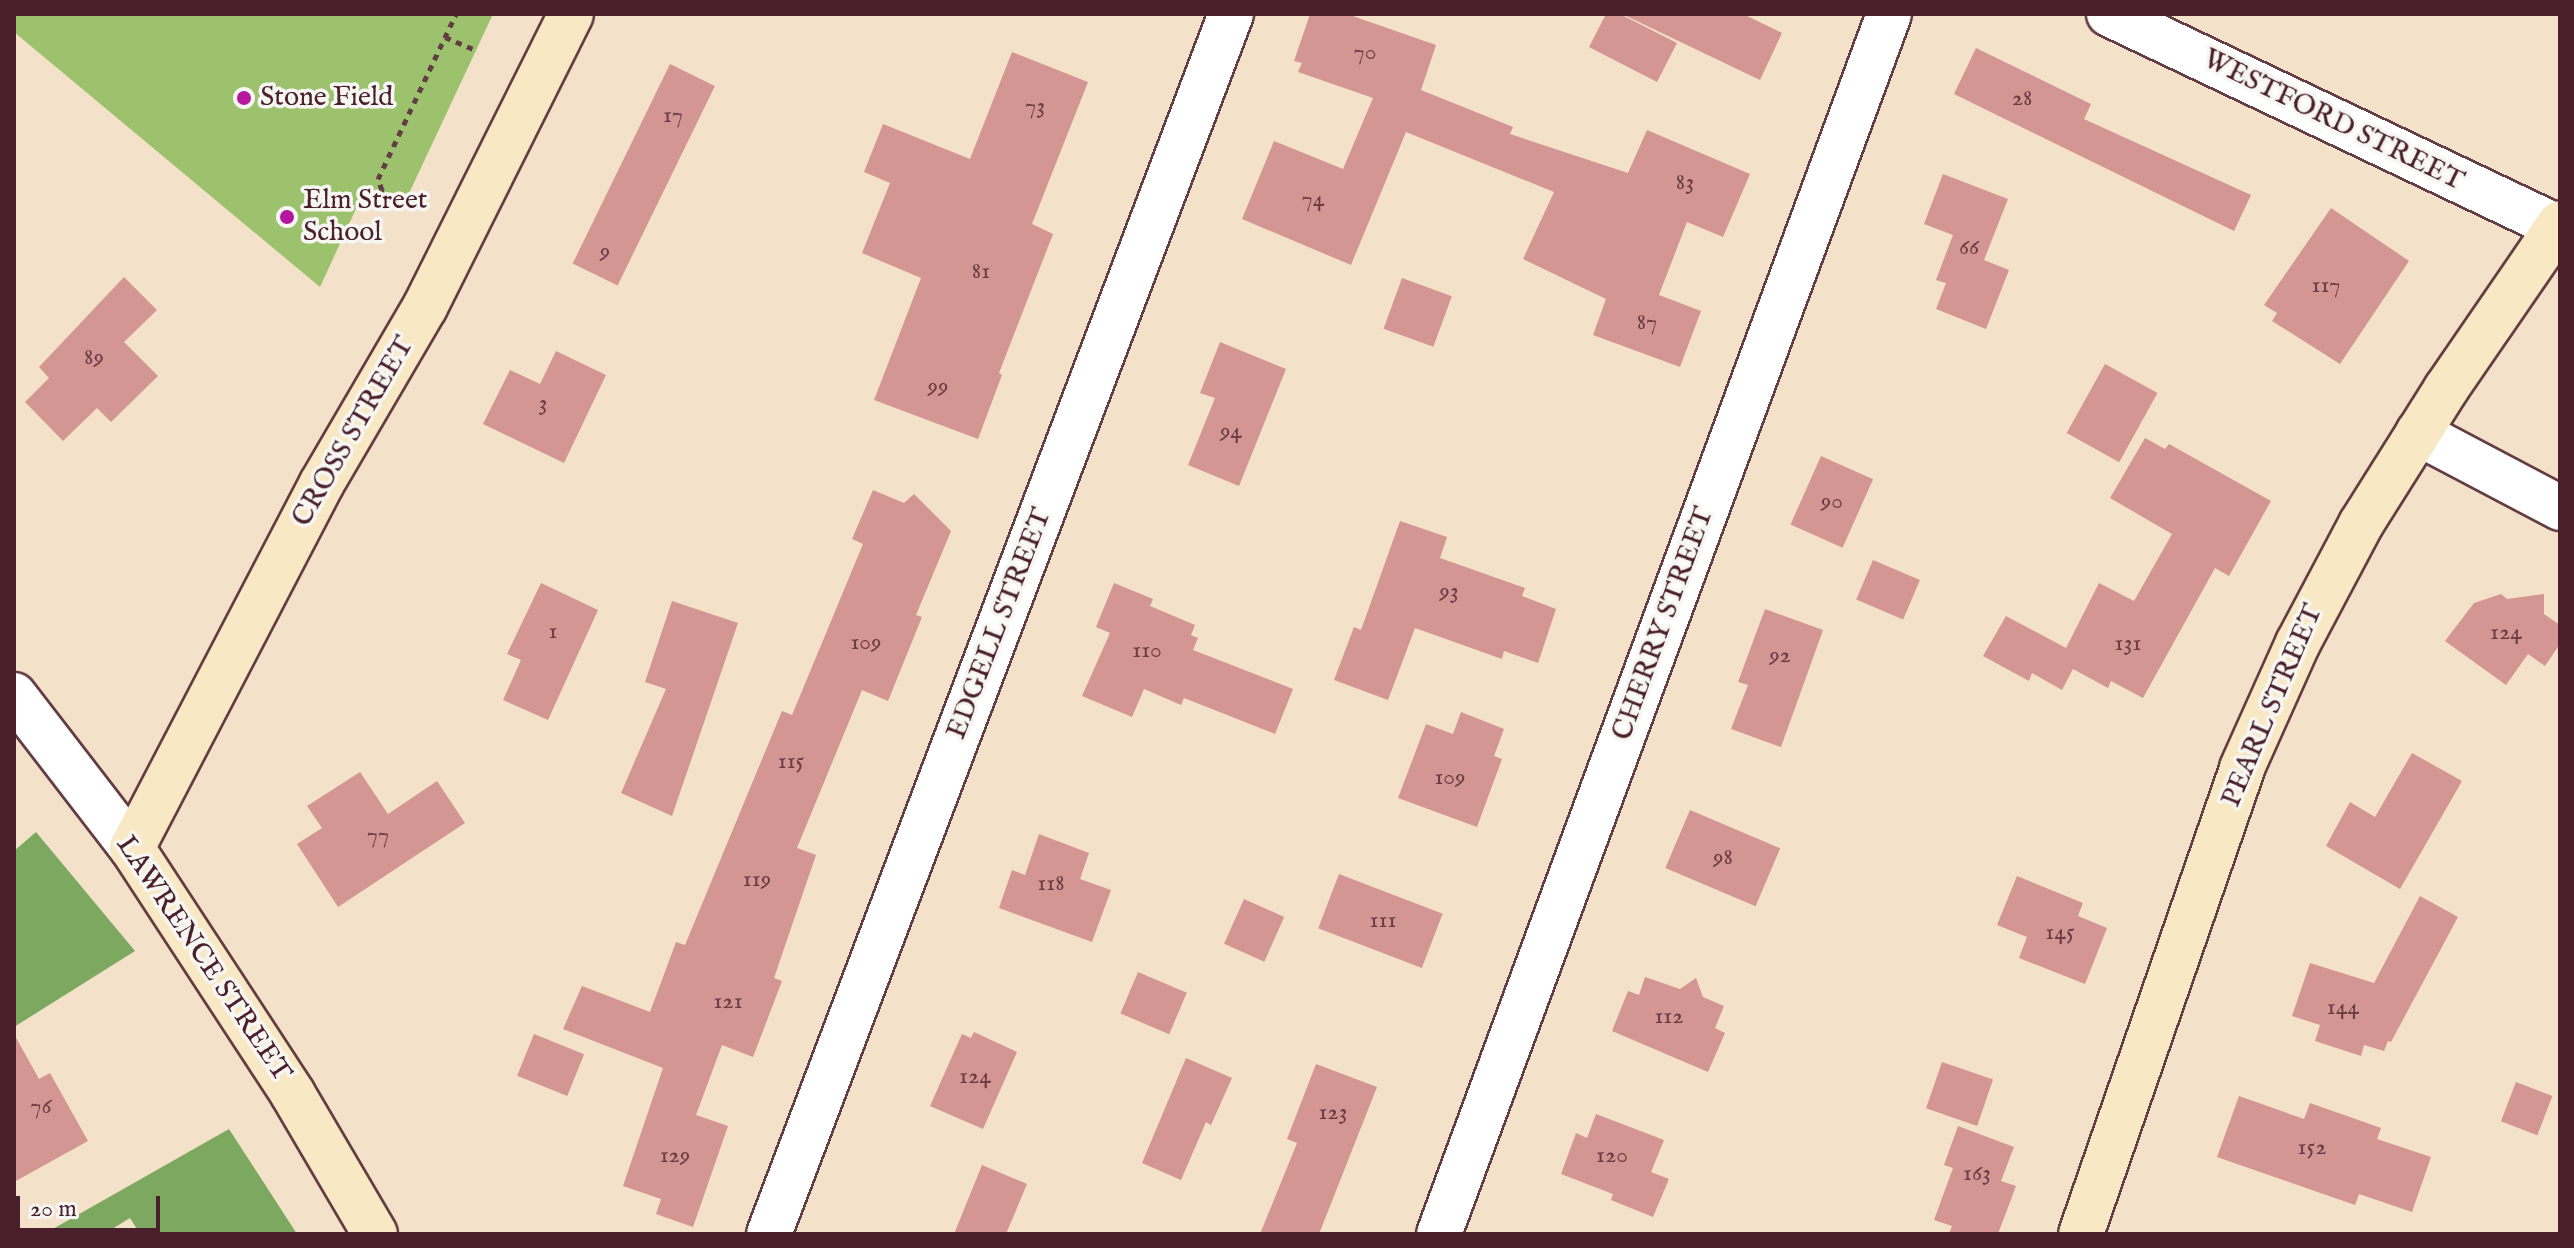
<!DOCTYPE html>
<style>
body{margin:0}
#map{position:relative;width:2574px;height:1248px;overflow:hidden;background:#f4e1c9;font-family:"IM FELL English",serif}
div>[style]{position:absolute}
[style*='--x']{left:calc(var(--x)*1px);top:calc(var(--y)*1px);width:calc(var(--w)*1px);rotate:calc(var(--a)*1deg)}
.green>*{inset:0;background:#9cc26d}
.forest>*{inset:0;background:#7da860}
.building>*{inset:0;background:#d49692;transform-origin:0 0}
.path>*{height:5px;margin-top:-2.5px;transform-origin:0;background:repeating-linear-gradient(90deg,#643c43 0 6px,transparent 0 12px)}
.roads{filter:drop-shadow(2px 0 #643c43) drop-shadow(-2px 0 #643c43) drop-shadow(0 2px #643c43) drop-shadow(0 -2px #643c43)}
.street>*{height:44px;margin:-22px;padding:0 22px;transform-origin:22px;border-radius:22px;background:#fff}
.secondary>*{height:44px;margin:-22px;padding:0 22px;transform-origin:22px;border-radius:22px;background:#f8e8c3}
.dots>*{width:22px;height:22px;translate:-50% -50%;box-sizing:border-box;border:4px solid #f6f6f2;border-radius:50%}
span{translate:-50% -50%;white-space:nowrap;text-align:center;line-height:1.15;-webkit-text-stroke:7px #f6f6f2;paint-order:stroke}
.number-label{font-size:24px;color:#6c3d45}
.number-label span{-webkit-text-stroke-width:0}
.poi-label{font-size:28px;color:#4a1f2b}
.left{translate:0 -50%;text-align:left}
.street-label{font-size:28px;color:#4a1f2b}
.frame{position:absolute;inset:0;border:16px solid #4a1f2b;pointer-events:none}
.scale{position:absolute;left:16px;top:1196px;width:144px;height:36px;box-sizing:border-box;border:4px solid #4a1f2b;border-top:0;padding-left:10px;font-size:24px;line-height:28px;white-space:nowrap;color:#4a1f2b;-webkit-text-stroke:6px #f6f6f2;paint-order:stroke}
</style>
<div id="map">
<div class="green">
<div style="clip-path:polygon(14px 14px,493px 14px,404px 204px,366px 187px,320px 287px,14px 32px)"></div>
</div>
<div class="forest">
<div style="clip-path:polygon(36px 832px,135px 951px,14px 1027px,14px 851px)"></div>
<div style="clip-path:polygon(229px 1129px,297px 1234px,140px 1234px,130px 1218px,104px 1234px,44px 1234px)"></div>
</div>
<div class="building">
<div style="clip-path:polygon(1310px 14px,1347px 14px,1436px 45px,1421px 90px,1513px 127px,1510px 134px,1628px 173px,1647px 130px,1750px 174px,1723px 237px,1687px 222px,1659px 295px,1701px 311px,1680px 367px,1593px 335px,1606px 299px,1523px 259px,1554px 192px,1406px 132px,1351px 265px,1242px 219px,1274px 141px,1343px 169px,1373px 98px,1298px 72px,1302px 63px,1294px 61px)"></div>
<div style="clip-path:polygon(1606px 14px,1620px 14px,1677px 43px,1657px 82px,1589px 47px)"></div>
<div style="clip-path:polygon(1622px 14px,1743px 14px,1782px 33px,1760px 80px)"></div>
<div style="clip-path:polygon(1976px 48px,2091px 104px,2084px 119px,2251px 195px,2234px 231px,1954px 94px)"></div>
<div style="clip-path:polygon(1012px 52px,1088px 82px,1032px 224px,1053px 234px,999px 373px,1002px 375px,978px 439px,874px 400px,921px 278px,862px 253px,890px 183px,864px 172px,883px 124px,970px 159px)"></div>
<div style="left:670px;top:64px;width:50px;height:222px;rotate:26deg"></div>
<div style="clip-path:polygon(1943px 174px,2008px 199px,1984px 260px,2009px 270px,1986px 329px,1936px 309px,1946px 283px,1936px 280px,1953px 235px,1924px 224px)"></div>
<div style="clip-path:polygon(2331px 208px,2409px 261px,2340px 364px,2272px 321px,2277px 313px,2264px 305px)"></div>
<div style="clip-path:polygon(124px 277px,157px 310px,124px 342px,158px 376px,111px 422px,97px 408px,63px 441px,25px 402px,49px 378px,39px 367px)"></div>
<div style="left:1402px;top:278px;width:53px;height:54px;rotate:20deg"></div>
<div style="clip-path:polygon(1220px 342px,1286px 369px,1239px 486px,1188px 465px,1215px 398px,1200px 393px)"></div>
<div style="clip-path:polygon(556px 351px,606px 375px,564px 463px,483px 424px,510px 370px,540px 384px)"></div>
<div style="left:2105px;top:364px;width:60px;height:79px;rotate:29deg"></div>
<div style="clip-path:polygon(2145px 438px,2165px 449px,2169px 444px,2271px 501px,2229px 576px,2215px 568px,2143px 698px,2111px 681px,2108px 688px,2073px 669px,2062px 690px,2032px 673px,2029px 681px,1983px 656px,2006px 616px,2066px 648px,2099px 583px,2134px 601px,2172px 534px,2110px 498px)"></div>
<div style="left:1821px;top:456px;width:57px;height:75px;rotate:24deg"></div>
<div style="clip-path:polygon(873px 490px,904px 503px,914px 494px,951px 531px,916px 615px,922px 617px,888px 701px,862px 690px,797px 848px,816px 855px,774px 978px,782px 981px,753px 1057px,722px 1045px,696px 1115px,728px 1126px,693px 1227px,656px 1214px,661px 1199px,623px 1186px,663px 1068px,563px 1029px,582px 986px,650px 1012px,676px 942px,685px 945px,782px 711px,792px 715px,863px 544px,852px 539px)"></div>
<div style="clip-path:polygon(1400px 521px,1447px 537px,1440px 558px,1525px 588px,1522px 596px,1556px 609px,1538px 663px,1504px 651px,1502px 659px,1415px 628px,1388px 700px,1334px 680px,1354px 627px,1361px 630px)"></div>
<div style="left:1873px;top:560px;width:51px;height:43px;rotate:23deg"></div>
<div style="clip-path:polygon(541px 583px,598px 610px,548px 720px,503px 700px,521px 660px,507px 654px)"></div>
<div style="clip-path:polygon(1114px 583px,1153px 599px,1150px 606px,1195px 625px,1191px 635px,1198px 638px,1193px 650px,1293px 689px,1275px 734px,1184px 698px,1181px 705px,1144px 689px,1132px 717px,1082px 696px,1110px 633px,1096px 627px)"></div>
<div style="clip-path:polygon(2501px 594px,2507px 599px,2544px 594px,2544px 614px,2560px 625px,2560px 644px,2545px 666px,2528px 654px,2506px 685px,2445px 641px,2474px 603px)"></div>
<div style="clip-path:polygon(672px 601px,738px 623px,672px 816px,621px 793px,666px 689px,645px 682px)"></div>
<div style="clip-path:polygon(1765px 609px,1823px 630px,1781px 747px,1731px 729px,1748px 685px,1738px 682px)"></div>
<div style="clip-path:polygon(1461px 712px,1504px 729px,1494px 756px,1502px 759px,1477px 827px,1398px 798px,1426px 724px,1453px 734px)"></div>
<div style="clip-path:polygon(2412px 753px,2462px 781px,2400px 889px,2326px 846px,2350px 802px,2375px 817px)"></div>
<div style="clip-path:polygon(360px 772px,388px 814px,437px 781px,465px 823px,338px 907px,297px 844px,322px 828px,307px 806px)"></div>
<div style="left:1690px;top:810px;width:98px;height:63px;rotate:23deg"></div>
<div style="clip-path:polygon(1039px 834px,1089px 853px,1080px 879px,1111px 890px,1092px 942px,999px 908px,1012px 870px,1025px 875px)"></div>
<div style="left:1339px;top:874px;width:111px;height:58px;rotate:21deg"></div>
<div style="clip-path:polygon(2017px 876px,2083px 903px,2078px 916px,2107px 928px,2085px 984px,2019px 958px,2027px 937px,1997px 925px)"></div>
<div style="clip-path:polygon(2420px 896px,2458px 917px,2391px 1042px,2388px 1041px,2384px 1051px,2364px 1045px,2361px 1056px,2315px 1041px,2320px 1025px,2292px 1016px,2310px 963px,2374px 983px)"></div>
<div style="left:1244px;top:899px;width:44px;height:49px;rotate:24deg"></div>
<div style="left:1138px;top:972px;width:53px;height:45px;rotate:23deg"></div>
<div style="clip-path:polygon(1645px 977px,1680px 989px,1696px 978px,1703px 997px,1724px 1006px,1715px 1028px,1725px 1033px,1708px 1072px,1612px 1031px,1628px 991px,1639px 995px)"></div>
<div style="clip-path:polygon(974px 1032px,1017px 1052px,983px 1129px,930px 1106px,962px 1034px,971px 1038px)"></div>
<div style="clip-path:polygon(14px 1034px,39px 1079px,50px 1073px,88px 1141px,14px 1182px)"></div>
<div style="left:534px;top:1034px;width:54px;height:45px;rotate:22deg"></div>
<div style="clip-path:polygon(1186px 1058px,1232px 1078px,1211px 1125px,1206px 1122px,1181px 1180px,1142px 1163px)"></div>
<div style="left:1942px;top:1062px;width:54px;height:49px;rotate:19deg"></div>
<div style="clip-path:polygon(1316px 1064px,1377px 1087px,1319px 1234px,1260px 1234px,1297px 1143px,1287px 1139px)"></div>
<div style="left:2516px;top:1082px;width:39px;height:42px;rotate:21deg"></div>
<div style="clip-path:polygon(2239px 1096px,2304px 1119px,2310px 1103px,2381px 1128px,2377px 1139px,2431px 1157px,2412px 1212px,2359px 1194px,2355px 1205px,2217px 1157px)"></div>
<div style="clip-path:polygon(1596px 1114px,1664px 1140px,1651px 1172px,1669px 1179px,1653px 1217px,1611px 1200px,1613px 1194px,1561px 1174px,1576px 1133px,1587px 1138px)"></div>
<div style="clip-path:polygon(1958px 1126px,2014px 1147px,2001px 1181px,2016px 1186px,1998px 1234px,1949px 1234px,1952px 1226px,1934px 1220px,1953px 1168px,1944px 1165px)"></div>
<div style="clip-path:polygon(982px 1165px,1027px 1184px,1006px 1234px,954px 1234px)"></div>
</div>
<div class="path">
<div style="--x:445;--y:37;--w:36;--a:23"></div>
<div style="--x:404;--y:204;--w:26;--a:-148"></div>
<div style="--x:382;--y:190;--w:12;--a:-110"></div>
<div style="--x:378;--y:179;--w:183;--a:-64.7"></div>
</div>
<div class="roads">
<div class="street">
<div style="--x:2109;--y:14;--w:496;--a:25.4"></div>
<div style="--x:2418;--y:433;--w:161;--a:27.8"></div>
<div style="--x:14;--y:695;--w:193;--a:52.4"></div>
<div style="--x:769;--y:1234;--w:1305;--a:-69.26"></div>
<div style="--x:1439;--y:1234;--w:1300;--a:-69.75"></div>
</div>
<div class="secondary">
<div style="--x:375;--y:1234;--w:162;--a:-120.4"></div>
<div style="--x:293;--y:1094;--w:294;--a:-123.2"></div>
<div style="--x:132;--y:848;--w:411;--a:-62.5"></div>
<div style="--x:322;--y:483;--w:204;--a:-59.7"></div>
<div style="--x:425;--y:307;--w:327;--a:-63.5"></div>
<div style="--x:2081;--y:1234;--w:493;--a:-70.9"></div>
<div style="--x:2242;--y:768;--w:137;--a:-65.9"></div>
<div style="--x:2298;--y:643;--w:135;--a:-62.1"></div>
<div style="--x:2361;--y:524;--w:160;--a:-57.8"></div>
<div style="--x:2446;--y:389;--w:201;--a:-55.5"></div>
</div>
</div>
<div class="dots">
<div style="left:244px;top:98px;background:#b5179e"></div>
<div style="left:287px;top:217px;background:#b5179e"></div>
</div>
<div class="number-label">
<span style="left:1365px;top:53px">70</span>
<span style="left:2022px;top:99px">28</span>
<span style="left:1035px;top:107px">73</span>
<span style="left:673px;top:116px">17</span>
<span style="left:1685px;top:183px">83</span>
<span style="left:1313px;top:200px">74</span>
<span style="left:1969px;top:248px">66</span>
<span style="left:605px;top:252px">9</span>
<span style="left:981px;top:272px">81</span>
<span style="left:2326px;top:286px">117</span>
<span style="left:1647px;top:323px">87</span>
<span style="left:94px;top:358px">89</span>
<span style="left:938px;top:387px">99</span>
<span style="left:543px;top:404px">3</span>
<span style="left:1231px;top:432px">94</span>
<span style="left:1832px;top:502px">90</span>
<span style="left:1449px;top:592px">93</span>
<span style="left:553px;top:632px">1</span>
<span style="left:2506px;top:633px">124</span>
<span style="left:866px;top:643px">109</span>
<span style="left:2128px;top:644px">131</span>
<span style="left:1147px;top:651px">110</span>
<span style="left:1780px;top:656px">92</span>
<span style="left:791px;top:762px">115</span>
<span style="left:1450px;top:778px">109</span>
<span style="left:378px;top:836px">77</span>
<span style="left:1723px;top:858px">98</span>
<span style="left:757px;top:880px">119</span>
<span style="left:1051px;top:884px">118</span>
<span style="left:1383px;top:921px">111</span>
<span style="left:2060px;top:933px">145</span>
<span style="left:728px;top:1002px">121</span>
<span style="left:2343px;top:1008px">144</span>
<span style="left:1669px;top:1017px">112</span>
<span style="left:975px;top:1077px">124</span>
<span style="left:41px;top:1107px">76</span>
<span style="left:1333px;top:1113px">123</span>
<span style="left:2312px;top:1148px">152</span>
<span style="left:675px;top:1156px">129</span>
<span style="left:1612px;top:1156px">120</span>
<span style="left:1977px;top:1174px">163</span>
</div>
<div class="poi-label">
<span class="left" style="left:260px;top:98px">Stone Field</span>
<span class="left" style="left:303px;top:217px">Elm Street<br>School</span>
</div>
<div class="street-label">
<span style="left:2333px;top:121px;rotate:26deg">WESTFORD STREET</span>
<span style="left:354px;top:432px;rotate:-60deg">CROSS STREET</span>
<span style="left:1000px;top:624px;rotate:-69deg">EDGELL STREET</span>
<span style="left:1664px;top:624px;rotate:-70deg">CHERRY STREET</span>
<span style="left:2273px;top:706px;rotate:-67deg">PEARL STREET</span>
<span style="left:203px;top:959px;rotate:56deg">LAWRENCE STREET</span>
</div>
<div class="frame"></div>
<div class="scale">20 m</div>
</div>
